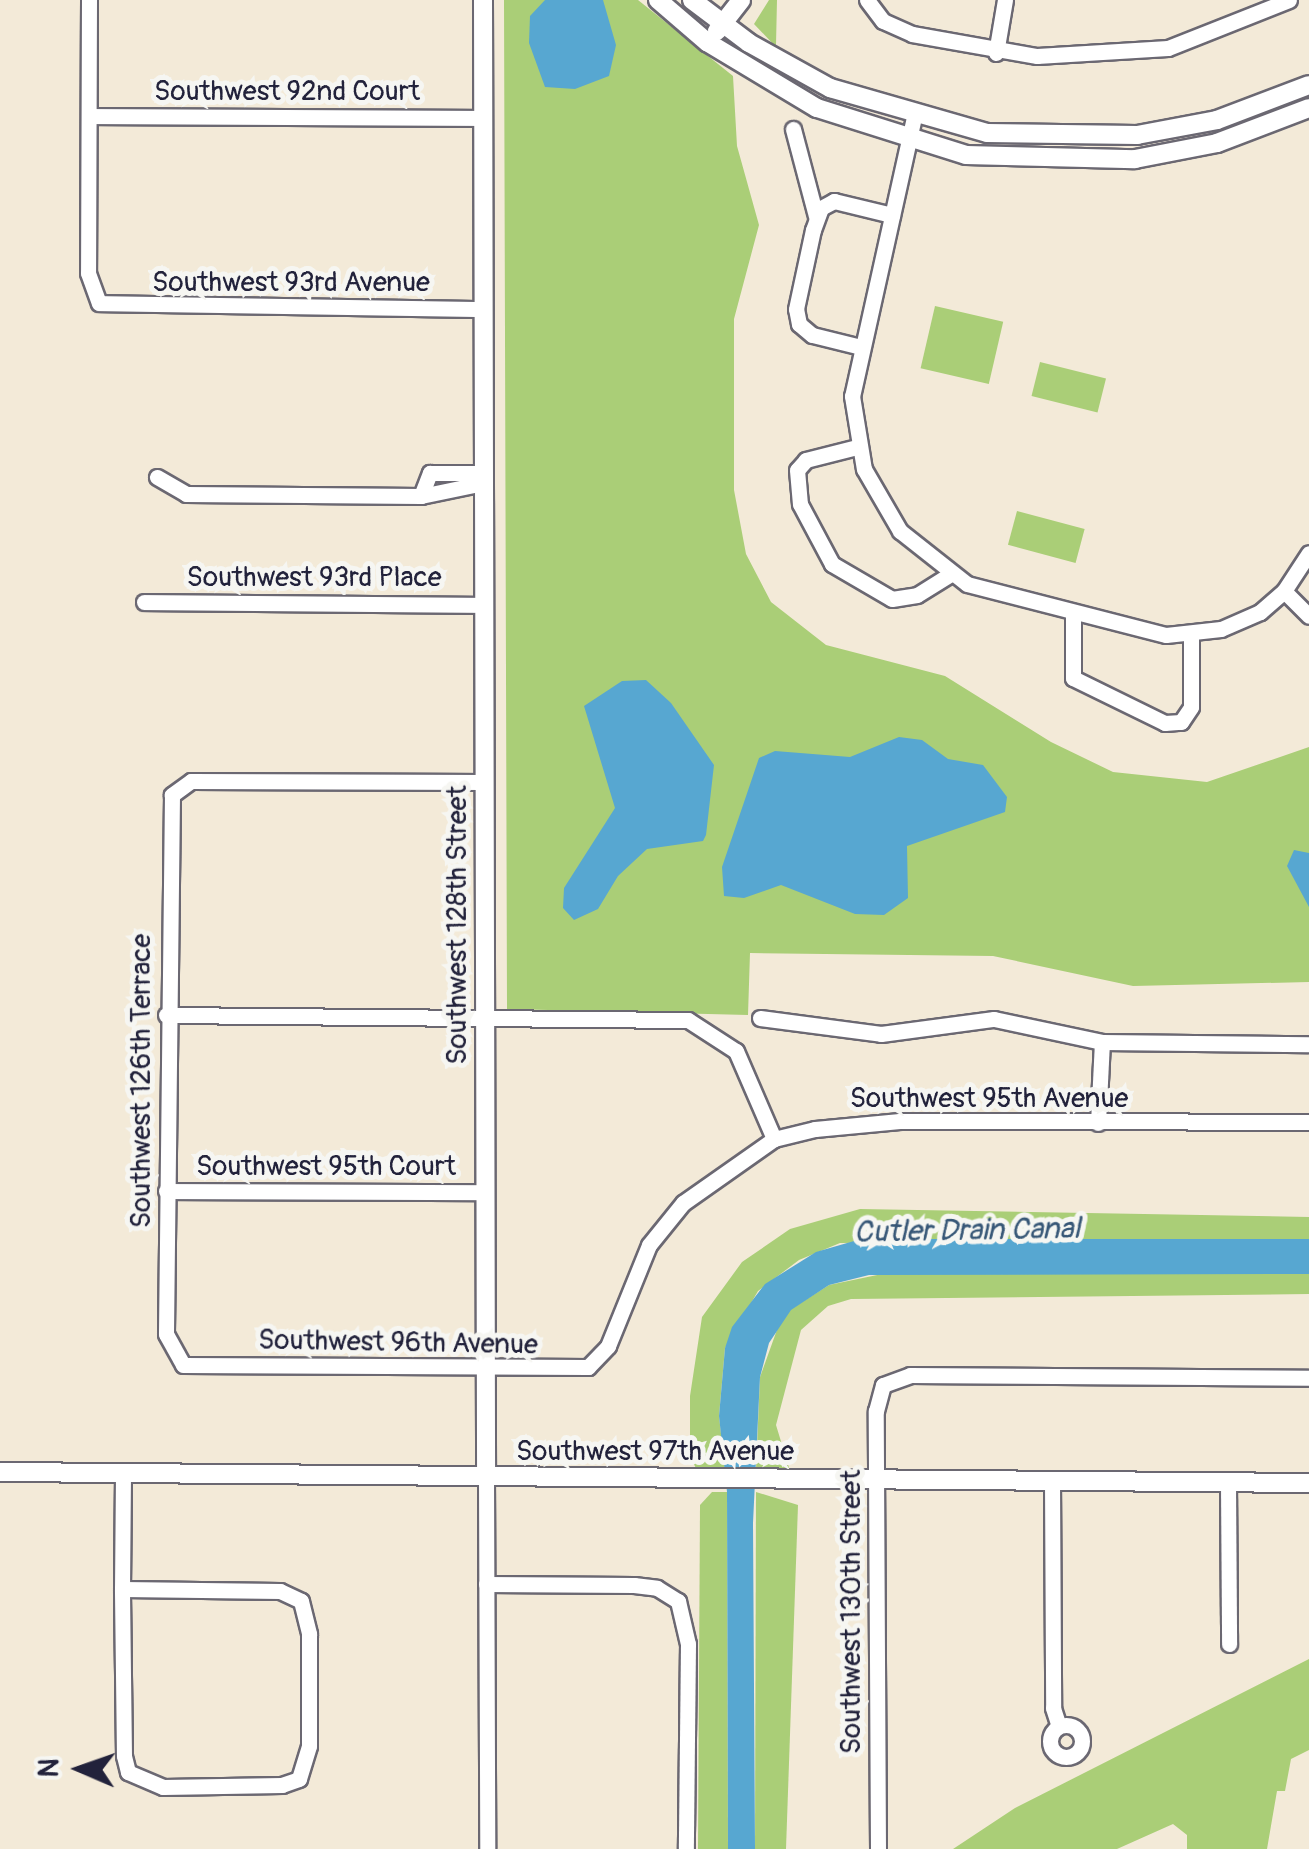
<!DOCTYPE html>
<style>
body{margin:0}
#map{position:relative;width:1309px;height:1849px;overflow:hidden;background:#f3ead8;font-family:Pangolin,sans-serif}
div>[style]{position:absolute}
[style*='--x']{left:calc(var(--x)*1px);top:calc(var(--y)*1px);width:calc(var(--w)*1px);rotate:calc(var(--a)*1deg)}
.green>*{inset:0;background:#aace77;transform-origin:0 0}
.water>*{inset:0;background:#57a7d1}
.roads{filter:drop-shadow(2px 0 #6b6872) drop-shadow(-2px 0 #6b6872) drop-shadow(0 2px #6b6872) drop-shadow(0 -2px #6b6872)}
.minor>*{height:15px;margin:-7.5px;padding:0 7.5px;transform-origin:7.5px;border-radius:7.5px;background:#fff}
.minor>.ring{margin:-7.5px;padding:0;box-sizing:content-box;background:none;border:15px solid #fff;border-radius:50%}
.tertiary>*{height:18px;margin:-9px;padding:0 9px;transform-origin:9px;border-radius:9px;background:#fff}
span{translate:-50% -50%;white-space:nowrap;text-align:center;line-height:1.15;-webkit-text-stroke:10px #f6f6f2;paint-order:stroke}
.street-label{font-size:28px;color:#22223b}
.water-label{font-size:30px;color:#375777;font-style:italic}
.north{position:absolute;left:30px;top:1719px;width:100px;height:100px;-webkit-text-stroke:8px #f6f6f2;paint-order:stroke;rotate:272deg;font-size:28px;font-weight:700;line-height:40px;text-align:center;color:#22223b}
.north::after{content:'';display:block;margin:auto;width:35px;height:45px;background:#22223b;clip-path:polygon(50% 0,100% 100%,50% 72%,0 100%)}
</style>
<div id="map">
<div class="green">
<div style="clip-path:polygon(504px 0,638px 0,733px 76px,737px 146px,759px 225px,734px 319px,734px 490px,746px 554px,771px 602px,826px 645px,945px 676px,1051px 742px,1113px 772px,1207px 782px,1309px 747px,1309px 982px,1133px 986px,993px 956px,750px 953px,748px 1015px,507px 1009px)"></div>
<div style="clip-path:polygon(777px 0,776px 45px,776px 47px,754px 24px,769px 0)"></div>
<div style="left:935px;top:306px;width:70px;height:64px;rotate:13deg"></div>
<div style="left:1040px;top:362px;width:68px;height:35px;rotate:14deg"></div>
<div style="left:1017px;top:511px;width:70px;height:35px;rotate:15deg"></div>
<div style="clip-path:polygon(860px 1209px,1309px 1217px,1309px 1239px,840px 1243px,799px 1260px,758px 1291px,725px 1348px,719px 1416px,725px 1469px,697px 1470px,690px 1457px,690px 1396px,702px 1317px,742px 1262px,790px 1229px)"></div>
<div style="clip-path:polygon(882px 1274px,1309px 1274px,1309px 1294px,851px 1299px,828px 1306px,801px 1330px,776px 1425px,790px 1471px,756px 1469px,760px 1377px,778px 1327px,791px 1309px,829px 1285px)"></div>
<div style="clip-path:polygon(712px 1492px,727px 1492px,728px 1849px,698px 1849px,700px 1505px)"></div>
<div style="clip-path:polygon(756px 1492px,798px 1505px,786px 1849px,755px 1849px)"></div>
<div style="clip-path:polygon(1309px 1659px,1309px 1750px,1291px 1759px,1285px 1791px,1277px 1791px,1267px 1849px,1187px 1849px,1187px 1835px,1173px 1824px,1117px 1849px,953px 1849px,1015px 1808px)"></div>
</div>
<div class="water">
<div style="clip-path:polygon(545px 0,603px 0,616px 45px,609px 76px,575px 89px,545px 87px,529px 43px,530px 16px)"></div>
<div style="clip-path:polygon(646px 680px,671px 703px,714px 765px,706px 835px,703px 841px,647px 849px,618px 876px,598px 909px,574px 920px,563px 908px,564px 888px,615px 808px,584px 706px,622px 681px)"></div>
<div style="clip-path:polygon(899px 737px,922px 740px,948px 759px,983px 765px,1007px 797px,1005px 812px,907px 846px,908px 898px,884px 915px,855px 914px,781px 885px,744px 898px,724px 896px,722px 867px,759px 758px,775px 751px,850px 757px)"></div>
<div style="clip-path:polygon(1294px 850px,1309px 853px,1309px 907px,1287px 866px)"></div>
<div style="clip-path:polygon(861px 1239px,1309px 1239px,1309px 1274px,869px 1275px,829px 1285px,791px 1310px,769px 1343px,760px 1377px,753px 1523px,755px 1849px,728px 1849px,727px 1492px,719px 1416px,725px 1348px,732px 1327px,765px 1284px,816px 1252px)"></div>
</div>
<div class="roads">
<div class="minor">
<div style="--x:89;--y:0;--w:273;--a:90.2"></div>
<div style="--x:88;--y:273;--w:32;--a:70"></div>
<div style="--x:99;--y:303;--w:385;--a:0.9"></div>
<div style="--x:867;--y:0;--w:26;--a:53"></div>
<div style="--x:883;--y:21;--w:32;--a:24"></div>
<div style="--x:912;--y:34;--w:127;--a:10"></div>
<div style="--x:1037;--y:56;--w:131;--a:-3.5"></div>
<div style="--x:1168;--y:48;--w:130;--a:-21.6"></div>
<div style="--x:996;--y:53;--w:54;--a:-80.4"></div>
<div style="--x:89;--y:116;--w:394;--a:0.3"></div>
<div style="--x:914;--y:117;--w:286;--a:102.5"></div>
<div style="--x:852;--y:396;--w:74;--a:80.7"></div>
<div style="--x:864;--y:469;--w:72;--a:59.9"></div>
<div style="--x:900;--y:531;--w:85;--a:38.3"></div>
<div style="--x:967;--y:584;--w:205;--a:14.4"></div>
<div style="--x:1166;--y:635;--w:55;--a:-6.2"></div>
<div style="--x:1221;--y:629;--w:43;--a:-23.6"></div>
<div style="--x:1260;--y:612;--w:32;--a:-41"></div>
<div style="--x:1284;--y:591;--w:45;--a:-56.7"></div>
<div style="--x:793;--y:129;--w:90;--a:75.2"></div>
<div style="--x:861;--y:347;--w:50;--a:-166.2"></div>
<div style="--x:812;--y:335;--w:17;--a:-140"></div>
<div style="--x:799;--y:324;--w:15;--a:-101"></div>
<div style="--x:796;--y:309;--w:81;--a:-77.9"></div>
<div style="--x:813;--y:230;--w:23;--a:-70"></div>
<div style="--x:821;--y:208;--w:15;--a:-28"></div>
<div style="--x:834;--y:201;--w:60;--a:13.6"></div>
<div style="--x:857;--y:447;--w:53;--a:165.7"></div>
<div style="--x:806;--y:460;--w:13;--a:132"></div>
<div style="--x:797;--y:470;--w:34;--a:85"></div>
<div style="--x:800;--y:504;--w:68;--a:61.9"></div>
<div style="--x:832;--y:564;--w:69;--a:30.3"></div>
<div style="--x:892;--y:599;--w:25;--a:-9"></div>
<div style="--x:917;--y:595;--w:38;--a:-32"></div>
<div style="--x:157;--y:477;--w:34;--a:30"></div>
<div style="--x:186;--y:494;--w:235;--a:0.5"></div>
<div style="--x:421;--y:496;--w:64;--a:-11.7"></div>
<div style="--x:421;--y:496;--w:25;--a:-69"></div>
<div style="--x:430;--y:473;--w:54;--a:0"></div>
<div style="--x:1284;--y:591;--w:35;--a:45"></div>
<div style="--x:144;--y:602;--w:340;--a:0.5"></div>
<div style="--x:1073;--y:613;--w:65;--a:90"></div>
<div style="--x:1073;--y:678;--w:102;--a:26.1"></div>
<div style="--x:1165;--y:723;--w:16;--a:-4"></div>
<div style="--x:1181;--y:722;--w:18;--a:-56"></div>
<div style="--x:1191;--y:707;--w:73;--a:-90"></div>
<div style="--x:485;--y:782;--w:294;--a:-179.8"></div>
<div style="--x:191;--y:781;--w:24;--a:144"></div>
<div style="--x:172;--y:795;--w:539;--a:90.64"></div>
<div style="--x:166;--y:1334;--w:35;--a:61"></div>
<div style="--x:183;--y:1365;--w:405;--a:0.3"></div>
<div style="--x:588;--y:1367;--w:29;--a:-46"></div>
<div style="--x:608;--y:1346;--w:109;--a:-67.9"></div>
<div style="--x:649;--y:1245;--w:54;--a:-51"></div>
<div style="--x:683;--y:1203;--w:111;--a:-35.1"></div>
<div style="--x:774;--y:1139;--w:42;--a:-13.7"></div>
<div style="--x:815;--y:1129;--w:85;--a:-5.4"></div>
<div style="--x:900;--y:1121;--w:409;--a:0.1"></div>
<div style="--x:166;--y:1015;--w:522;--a:0.55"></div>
<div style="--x:688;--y:1020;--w:57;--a:32.9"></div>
<div style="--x:736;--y:1051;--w:96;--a:66.6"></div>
<div style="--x:760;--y:1018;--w:122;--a:7.5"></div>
<div style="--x:881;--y:1034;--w:114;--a:-7.6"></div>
<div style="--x:994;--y:1019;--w:110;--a:12"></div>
<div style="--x:1102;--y:1042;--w:207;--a:0.6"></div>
<div style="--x:1098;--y:1123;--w:81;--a:-87.2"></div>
<div style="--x:166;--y:1191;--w:320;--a:0.2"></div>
<div style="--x:486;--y:1477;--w:372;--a:89.8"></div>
<div style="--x:1052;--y:1481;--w:227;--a:89.7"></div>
<div style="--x:1053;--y:1708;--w:19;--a:72"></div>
<div style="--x:1228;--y:1484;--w:160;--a:89.6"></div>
<div style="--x:486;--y:1584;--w:148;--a:0.4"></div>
<div style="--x:634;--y:1585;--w:23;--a:7"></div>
<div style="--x:657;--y:1588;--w:25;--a:32"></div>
<div style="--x:678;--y:1601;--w:44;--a:76.9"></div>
<div style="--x:688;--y:1644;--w:205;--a:90.6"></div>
<div style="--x:122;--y:1589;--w:158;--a:0.7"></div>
<div style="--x:280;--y:1591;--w:23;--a:25"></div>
<div style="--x:301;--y:1601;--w:34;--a:76"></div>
<div style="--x:309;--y:1634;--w:112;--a:90"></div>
<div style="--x:309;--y:1746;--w:34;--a:107"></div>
<div style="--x:299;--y:1779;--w:18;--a:161"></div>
<div style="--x:282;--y:1785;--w:119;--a:179"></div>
<div style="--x:163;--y:1787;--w:38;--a:-157"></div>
<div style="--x:128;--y:1772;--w:16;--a:-104"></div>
<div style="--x:124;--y:1756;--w:167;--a:-90.7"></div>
<div style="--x:122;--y:1589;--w:116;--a:-89.5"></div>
<div class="ring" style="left:1050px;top:1725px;width:17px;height:17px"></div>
<div style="--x:878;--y:1849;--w:438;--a:-90.3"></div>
<div style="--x:876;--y:1411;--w:27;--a:-75"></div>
<div style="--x:883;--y:1385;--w:29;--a:-20"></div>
<div style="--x:910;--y:1375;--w:399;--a:0.4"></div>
</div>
<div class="tertiary">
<div style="--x:483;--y:0;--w:1477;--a:89.88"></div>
<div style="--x:658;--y:0;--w:65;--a:40.6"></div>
<div style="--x:707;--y:42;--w:128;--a:31"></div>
<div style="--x:817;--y:108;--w:156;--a:17.5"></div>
<div style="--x:966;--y:155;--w:169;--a:1.4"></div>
<div style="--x:1135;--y:159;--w:84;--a:-11"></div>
<div style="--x:1217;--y:143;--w:98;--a:-20.8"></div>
<div style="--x:692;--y:0;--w:71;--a:37"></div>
<div style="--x:749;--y:43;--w:93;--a:29.1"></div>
<div style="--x:830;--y:88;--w:163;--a:16"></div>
<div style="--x:987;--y:133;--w:150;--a:0.8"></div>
<div style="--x:1137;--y:135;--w:81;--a:-10.6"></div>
<div style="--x:1217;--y:120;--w:98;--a:-20.8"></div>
<div style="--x:717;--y:31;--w:39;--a:-52"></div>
<div style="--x:0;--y:1472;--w:1309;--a:0.48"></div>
</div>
</div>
<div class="street-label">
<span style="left:287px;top:92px">Southwest 92nd Court</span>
<span style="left:291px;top:283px">Southwest 93rd Avenue</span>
<span style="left:314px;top:578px">Southwest 93rd Place</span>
<span style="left:458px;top:925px;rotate:-90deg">Southwest 128th Street</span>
<span style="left:142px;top:1081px;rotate:-90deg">Southwest 126th Terrace</span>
<span style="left:989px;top:1099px">Southwest 95th Avenue</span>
<span style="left:326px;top:1167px">Southwest 95th Court</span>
<span style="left:398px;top:1343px;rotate:1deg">Southwest 96th Avenue</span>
<span style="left:655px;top:1452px">Southwest 97th Avenue</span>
<span style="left:852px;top:1612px;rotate:-90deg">Southwest 130th Street</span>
</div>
<div class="water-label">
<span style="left:967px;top:1231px;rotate:-1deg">Cutler Drain Canal</span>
</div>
<div class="north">N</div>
</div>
